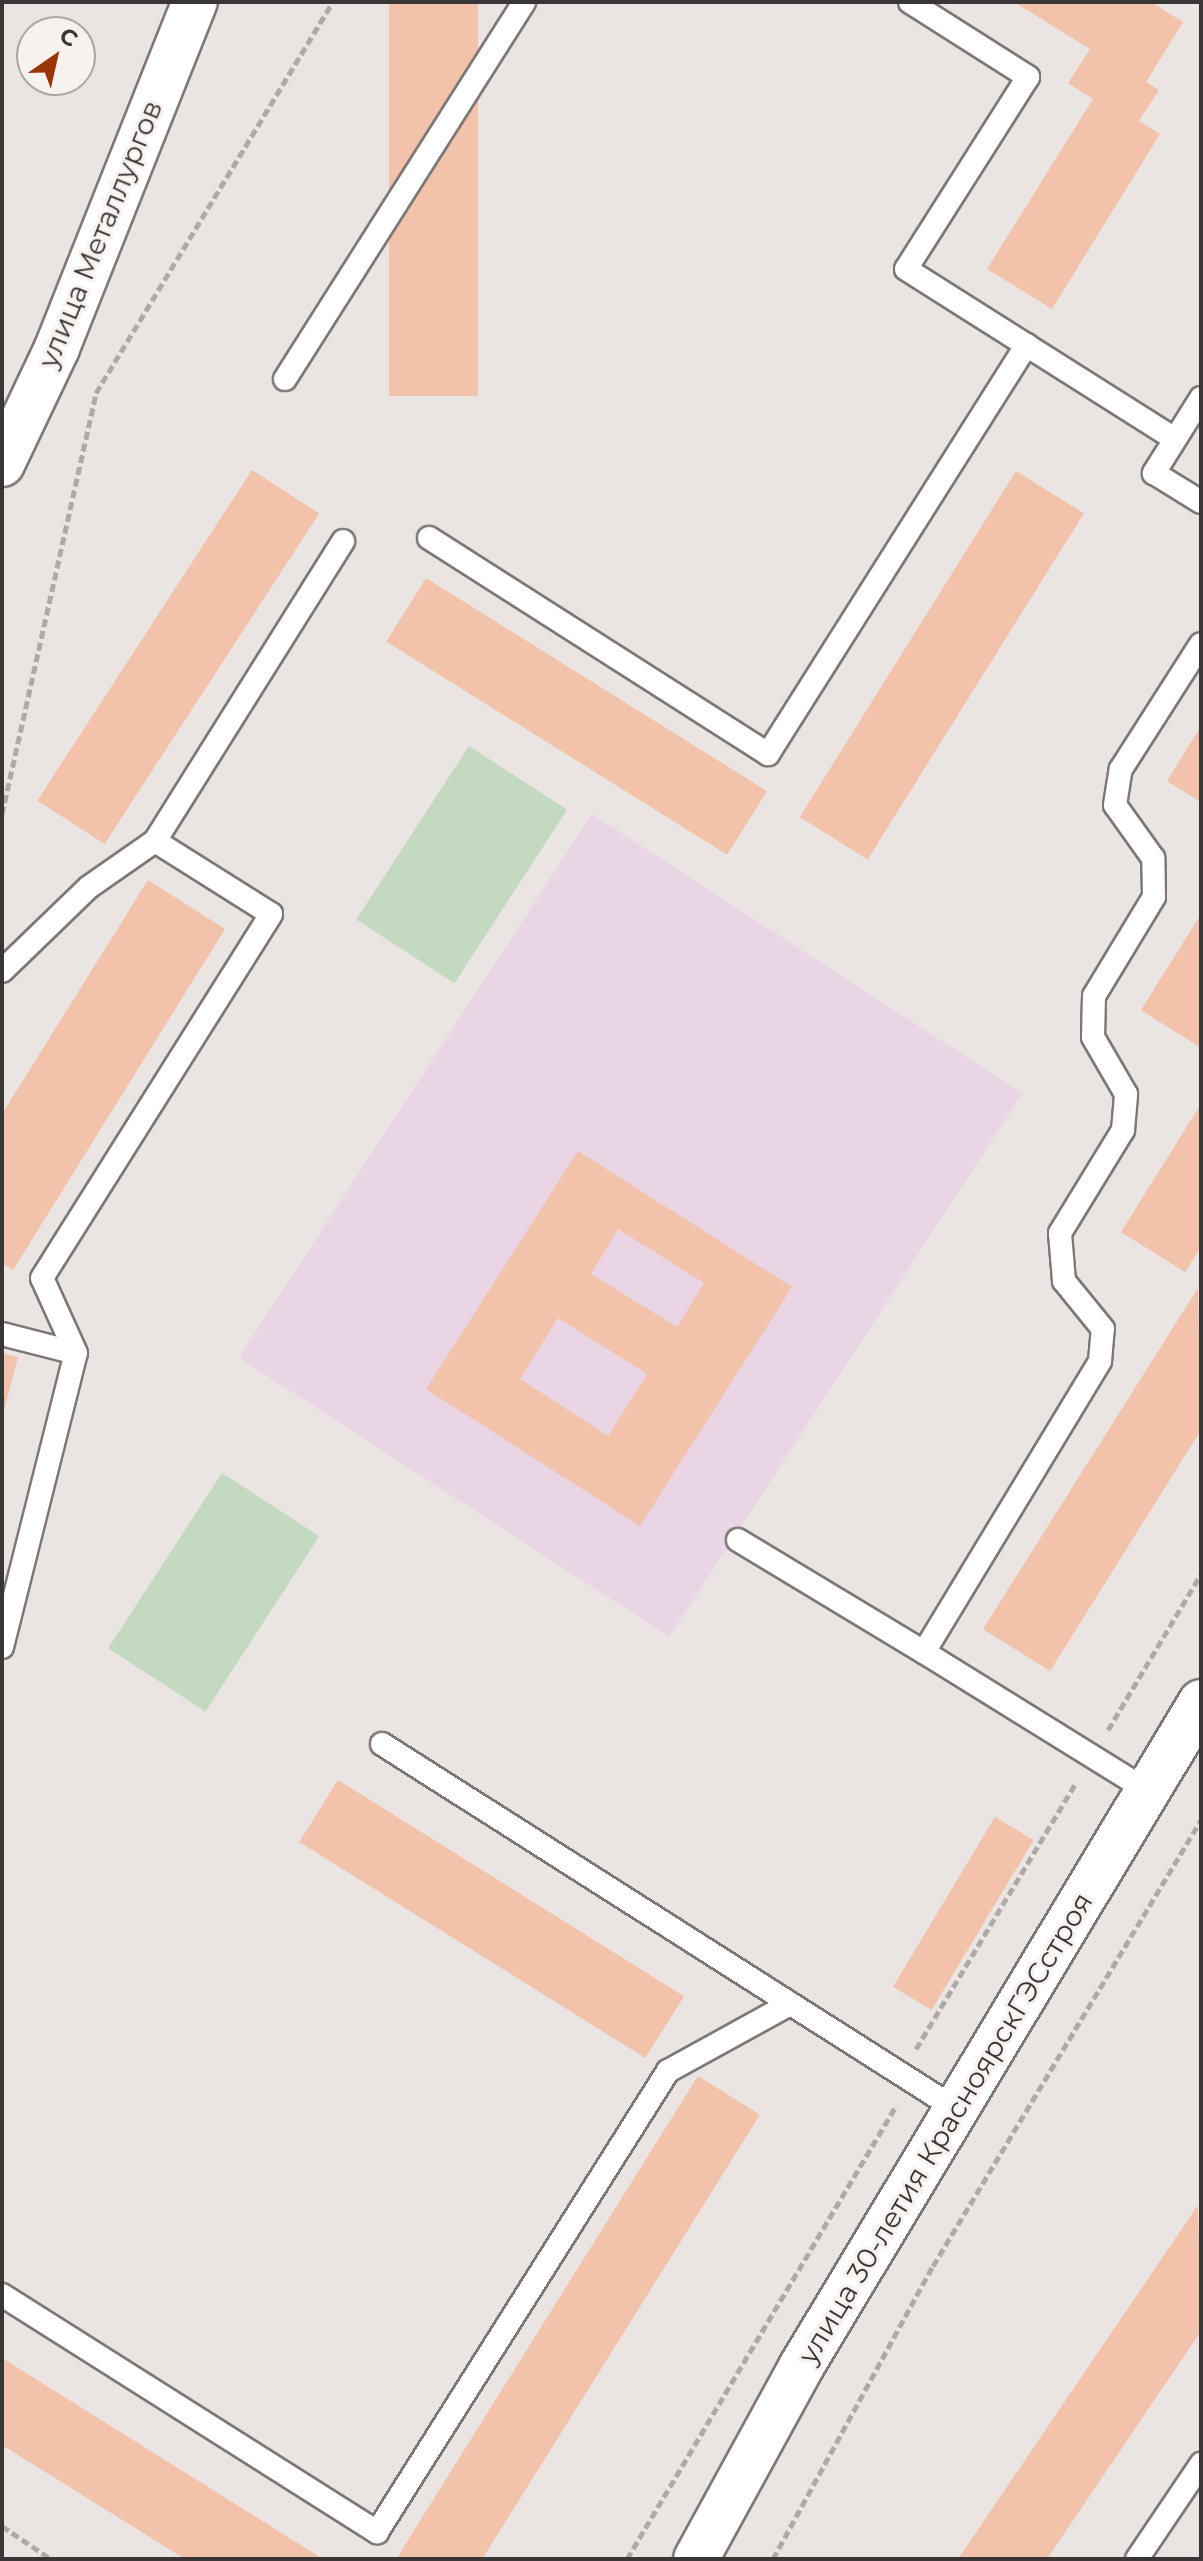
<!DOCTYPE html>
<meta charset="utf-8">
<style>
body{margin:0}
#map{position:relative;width:1203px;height:2561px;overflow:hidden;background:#eae4e2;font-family:Montserrat,sans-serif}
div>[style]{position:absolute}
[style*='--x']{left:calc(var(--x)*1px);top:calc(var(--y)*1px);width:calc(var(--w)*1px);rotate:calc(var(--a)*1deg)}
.education>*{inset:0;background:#e9d5e4;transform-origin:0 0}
.green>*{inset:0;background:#c3d9c0;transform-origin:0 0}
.building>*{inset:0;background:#f2c2ab;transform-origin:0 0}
.path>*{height:5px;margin-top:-2.5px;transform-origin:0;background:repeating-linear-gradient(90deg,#afaaa8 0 8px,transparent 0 12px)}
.roads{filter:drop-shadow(2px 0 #7d7876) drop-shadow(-2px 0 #7d7876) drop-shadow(0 2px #7d7876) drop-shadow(0 -2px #7d7876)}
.lane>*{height:22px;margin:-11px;padding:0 11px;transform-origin:11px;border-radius:11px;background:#fff}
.secondary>*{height:44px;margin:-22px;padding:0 22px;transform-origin:22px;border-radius:22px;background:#fff}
span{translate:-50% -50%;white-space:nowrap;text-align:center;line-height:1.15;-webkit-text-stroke:6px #f7f1ef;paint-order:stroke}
.street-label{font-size:28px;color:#393635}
.frame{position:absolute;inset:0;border:4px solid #393635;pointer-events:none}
.north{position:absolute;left:16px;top:16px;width:80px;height:80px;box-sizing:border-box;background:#f7f1ef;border:2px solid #aba6a5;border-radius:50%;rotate:34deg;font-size:22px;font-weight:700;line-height:32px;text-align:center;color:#393635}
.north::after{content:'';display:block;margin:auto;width:28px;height:36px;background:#9a3501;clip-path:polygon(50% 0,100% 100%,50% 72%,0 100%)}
</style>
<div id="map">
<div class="education">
<div style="left:592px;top:814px;width:513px;height:648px;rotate:33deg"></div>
</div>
<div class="green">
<div style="left:469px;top:746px;width:117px;height:207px;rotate:33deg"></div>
<div style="left:222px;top:1473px;width:116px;height:209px;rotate:33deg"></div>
</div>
<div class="building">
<div style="left:389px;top:2px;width:89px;height:394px"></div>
<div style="clip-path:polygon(1014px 2px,1151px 2px,1183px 22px,1146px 82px,1159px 90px,1139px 121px,1160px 134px,1052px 309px,987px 269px,1093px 99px,1068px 83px,1090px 49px)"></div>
<div style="left:252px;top:470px;width:80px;height:394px;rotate:33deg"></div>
<div style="left:1016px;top:471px;width:80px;height:408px;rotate:32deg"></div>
<div style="left:426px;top:578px;width:402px;height:75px;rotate:32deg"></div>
<div style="clip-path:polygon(1201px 726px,1201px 802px,1167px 781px)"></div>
<div style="clip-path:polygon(148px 880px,225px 929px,13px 1270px,2px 1263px,2px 1114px)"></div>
<div style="clip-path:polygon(1201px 914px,1201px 1048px,1141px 1010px)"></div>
<div style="clip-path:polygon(1201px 1104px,1201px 1247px,1185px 1272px,1121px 1232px)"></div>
<div style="clip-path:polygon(evenodd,578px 1151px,792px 1287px,640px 1526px,426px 1389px,578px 1151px,618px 1229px,704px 1283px,677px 1327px,591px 1274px,618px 1229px,578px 1151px,558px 1318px,647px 1374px,608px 1436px,520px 1379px,558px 1318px)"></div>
<div style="clip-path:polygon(1198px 1288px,1201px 1430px,1050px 1671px,983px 1629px)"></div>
<div style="clip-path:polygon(2px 1353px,18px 1357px,3px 1415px,2px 1415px)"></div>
<div style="left:338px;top:1780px;width:408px;height:73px;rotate:32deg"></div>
<div style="left:995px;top:1817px;width:45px;height:198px;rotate:31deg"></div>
<div style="left:698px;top:2076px;width:73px;height:569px;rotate:32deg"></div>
<div style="clip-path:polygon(1198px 2205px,1201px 2331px,1047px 2559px,958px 2559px)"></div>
<div style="clip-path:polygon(2px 2358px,323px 2559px,185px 2559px,2px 2445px)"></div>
</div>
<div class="path">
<div style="--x:2;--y:814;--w:431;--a:-77.4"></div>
<div style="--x:96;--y:393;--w:457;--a:-58.8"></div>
<div style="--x:1108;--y:1730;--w:182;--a:-59.2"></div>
<div style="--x:916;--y:2049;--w:310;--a:-59"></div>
<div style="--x:2;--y:2526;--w:59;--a:34"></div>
<div style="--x:627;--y:2559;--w:527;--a:-59.3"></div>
<div style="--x:773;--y:2559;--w:334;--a:-61.4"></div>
<div style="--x:933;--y:2266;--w:520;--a:-59"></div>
</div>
<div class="roads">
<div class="lane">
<div style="--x:910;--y:2;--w:140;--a:32.4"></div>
<div style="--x:1028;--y:77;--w:227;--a:122.4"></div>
<div style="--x:906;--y:269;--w:318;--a:32.3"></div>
<div style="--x:285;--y:379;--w:446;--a:-57.6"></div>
<div style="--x:1201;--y:398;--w:89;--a:122.1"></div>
<div style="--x:1154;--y:473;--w:55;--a:31.7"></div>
<div style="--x:429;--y:538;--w:402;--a:32.5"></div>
<div style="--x:768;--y:754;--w:484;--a:-57.7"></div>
<div style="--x:2;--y:971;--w:121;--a:-44"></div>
<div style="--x:89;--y:887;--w:80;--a:-34.9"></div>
<div style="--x:155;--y:841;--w:354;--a:-57.9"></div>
<div style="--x:2;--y:1334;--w:76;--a:14.4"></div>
<div style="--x:738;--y:1540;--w:217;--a:31.1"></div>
<div style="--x:2;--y:1647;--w:303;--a:-75.9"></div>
<div style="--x:76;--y:1353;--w:82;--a:-114.4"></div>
<div style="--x:42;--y:1278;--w:430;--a:-57.8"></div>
<div style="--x:271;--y:914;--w:137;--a:-147.8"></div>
<div style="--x:382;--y:1744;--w:680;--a:32.45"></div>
<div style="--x:1148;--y:1791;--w:264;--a:-148.2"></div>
<div style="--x:924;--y:1652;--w:340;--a:-58.8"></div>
<div style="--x:1100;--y:1361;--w:32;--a:-85"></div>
<div style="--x:1103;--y:1329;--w:62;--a:-129.1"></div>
<div style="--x:1064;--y:1281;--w:48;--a:-94.8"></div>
<div style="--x:1060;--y:1233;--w:121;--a:-58.5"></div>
<div style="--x:1123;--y:1130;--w:36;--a:-85"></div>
<div style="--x:1126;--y:1094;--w:66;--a:-120.1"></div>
<div style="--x:1093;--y:1037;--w:41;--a:-88.6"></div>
<div style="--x:1094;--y:996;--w:116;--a:-58.8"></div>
<div style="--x:1154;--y:897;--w:39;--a:-91"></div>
<div style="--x:1153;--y:858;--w:65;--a:-125.6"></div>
<div style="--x:1115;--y:805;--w:36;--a:-81"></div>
<div style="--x:1121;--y:769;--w:148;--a:-57.4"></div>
<div style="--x:2;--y:2295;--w:444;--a:32.3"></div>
<div style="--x:377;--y:2532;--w:545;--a:-57.74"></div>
<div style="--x:668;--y:2071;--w:139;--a:-28.8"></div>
<div style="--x:1137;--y:2559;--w:115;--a:-56"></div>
</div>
<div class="secondary">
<div style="--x:2;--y:464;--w:128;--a:-64.6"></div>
<div style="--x:57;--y:348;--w:373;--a:-68.3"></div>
<div style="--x:696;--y:2559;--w:219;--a:-61.3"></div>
<div style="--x:801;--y:2367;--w:776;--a:-58.97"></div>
</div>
</div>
<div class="street-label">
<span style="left:100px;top:234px;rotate:-68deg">улица Металлургов</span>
<span style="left:945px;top:2128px;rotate:-59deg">улица 30-летия КрасноярскГЭСстроя</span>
</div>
<div class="frame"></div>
<div class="north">С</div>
</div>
